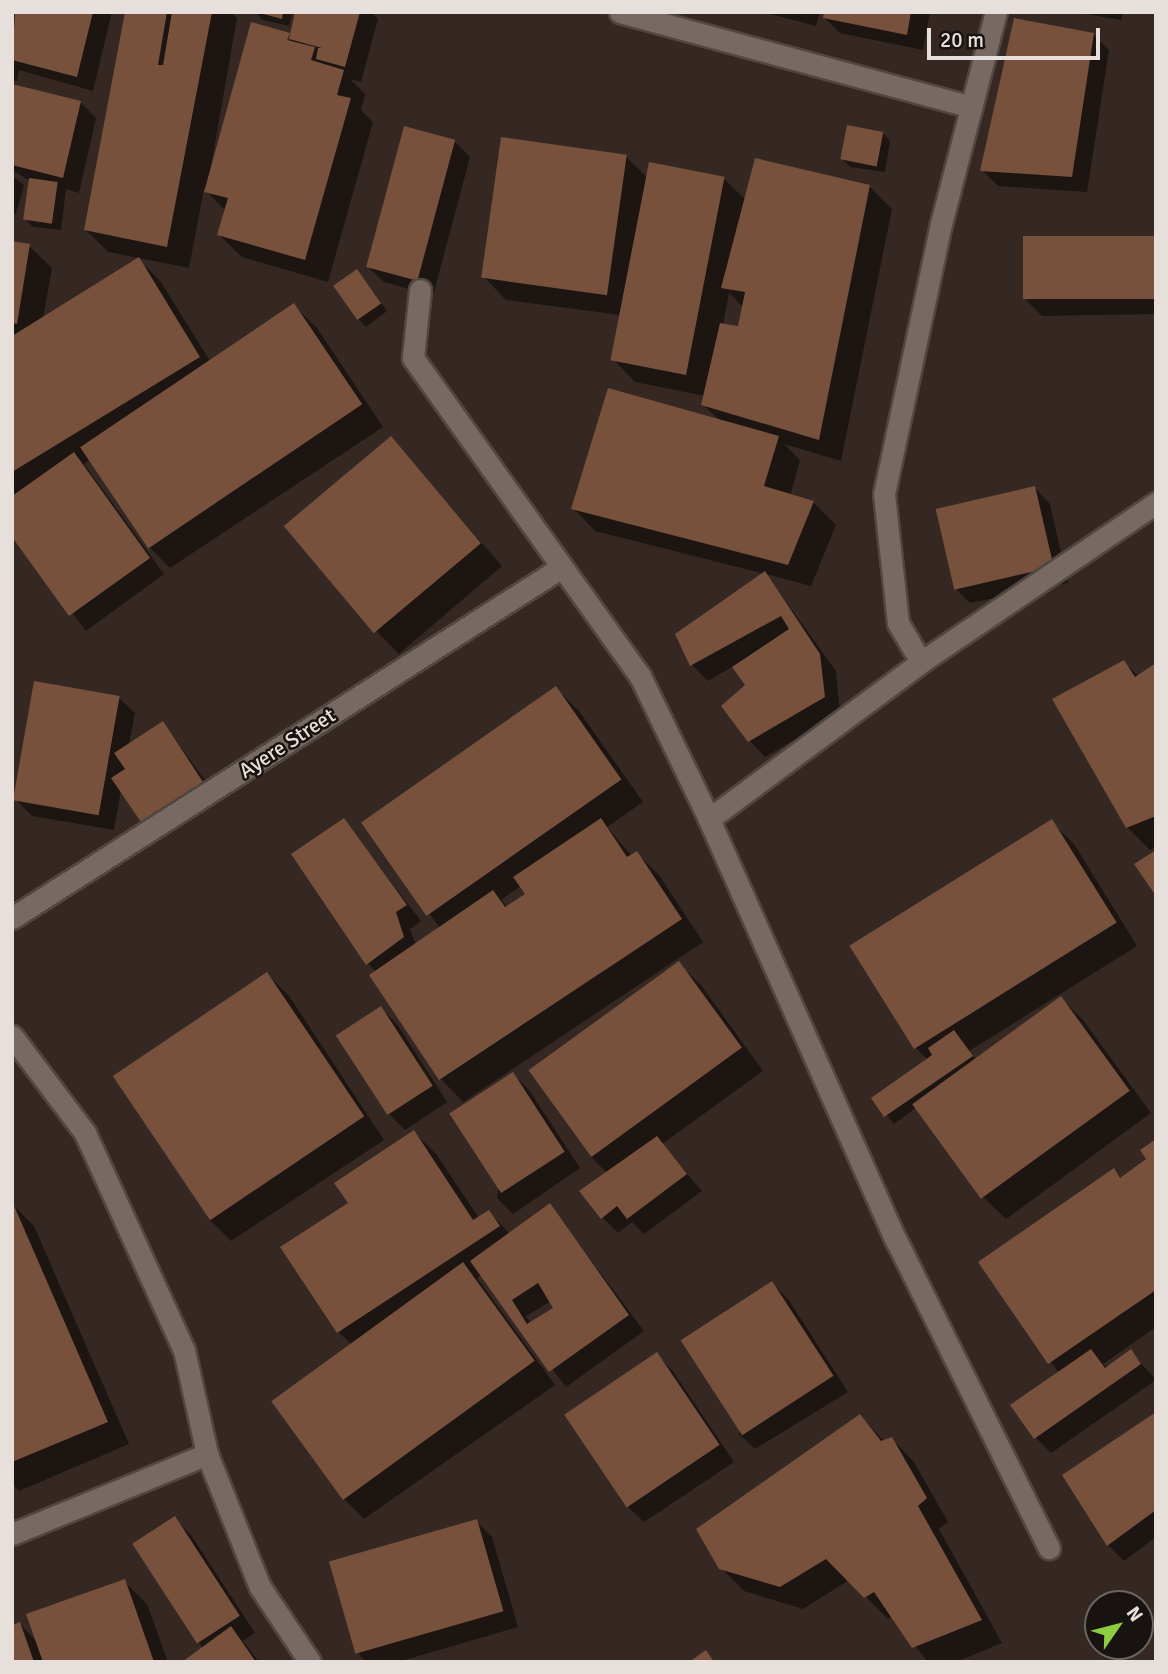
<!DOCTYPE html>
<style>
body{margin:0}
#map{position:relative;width:1168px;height:1674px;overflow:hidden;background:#352822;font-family:Signika,sans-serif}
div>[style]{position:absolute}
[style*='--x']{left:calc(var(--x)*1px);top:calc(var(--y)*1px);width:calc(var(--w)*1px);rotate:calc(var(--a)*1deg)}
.shadow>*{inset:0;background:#0007}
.building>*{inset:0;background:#77513c;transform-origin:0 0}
.roads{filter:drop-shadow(2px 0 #514741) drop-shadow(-2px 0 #514741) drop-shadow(0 2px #514741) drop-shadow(0 -2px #514741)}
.street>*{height:21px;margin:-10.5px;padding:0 10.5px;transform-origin:10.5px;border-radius:10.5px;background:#786a62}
span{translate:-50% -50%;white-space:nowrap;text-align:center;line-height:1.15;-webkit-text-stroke:5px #181310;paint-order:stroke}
.street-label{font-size:21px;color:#e7dfdb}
.frame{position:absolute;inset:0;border:14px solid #e7dfdb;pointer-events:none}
.north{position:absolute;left:1084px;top:1590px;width:70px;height:70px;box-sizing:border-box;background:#181310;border:2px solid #6b6561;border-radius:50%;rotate:55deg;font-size:19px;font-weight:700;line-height:28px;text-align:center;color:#e7dfdb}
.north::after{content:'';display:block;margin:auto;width:24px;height:32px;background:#8ecd42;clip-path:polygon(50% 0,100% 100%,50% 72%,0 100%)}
.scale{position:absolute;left:927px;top:28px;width:173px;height:32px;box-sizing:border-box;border:4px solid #e7dfdb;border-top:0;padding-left:9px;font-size:21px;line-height:24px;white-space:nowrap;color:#e7dfdb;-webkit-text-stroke:5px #181310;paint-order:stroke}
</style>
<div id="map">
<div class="shadow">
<div style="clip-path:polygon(12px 12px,112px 12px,93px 91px,19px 70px,17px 81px,12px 80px)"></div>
<div style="clip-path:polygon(127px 12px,231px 12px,237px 18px,207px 189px,291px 37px,297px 12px,371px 12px,378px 19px,361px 82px,350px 79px,365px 94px,361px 110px,373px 122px,328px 282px,242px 257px,219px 235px,226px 211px,204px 189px,189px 268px,108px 252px,86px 230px)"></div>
<div style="clip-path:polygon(255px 12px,292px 12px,289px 26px,263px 20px)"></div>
<div style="clip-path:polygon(763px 12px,820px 12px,816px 26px)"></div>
<div style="clip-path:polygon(826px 12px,930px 12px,923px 50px,840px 33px,825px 18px)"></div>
<div style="clip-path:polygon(1074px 12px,1123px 12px,1121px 20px)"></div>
<div style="clip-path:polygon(1093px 34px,1109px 50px,1087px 192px,998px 186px,982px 170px)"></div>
<div style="clip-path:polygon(12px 86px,80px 102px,96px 118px,79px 193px,66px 189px,61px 230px,33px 227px,25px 219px,30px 181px,12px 170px)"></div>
<div style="clip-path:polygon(883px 133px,890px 141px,885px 172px,850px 167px,842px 159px)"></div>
<div style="clip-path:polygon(454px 141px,470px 157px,433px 296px,384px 282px,368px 267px)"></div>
<div style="clip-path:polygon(evenodd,626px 157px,648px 178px,724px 179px,746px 200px,869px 186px,892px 209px,841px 461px,784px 444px,800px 460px,790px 496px,813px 502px,836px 525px,811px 586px,766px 574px,836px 671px,840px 713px,765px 757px,750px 741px,747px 686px,734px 666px,708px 681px,692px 665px,678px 635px,765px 574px,595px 531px,573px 508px,721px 422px,703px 404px,705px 396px,635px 382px,613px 359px,621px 315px,506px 300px,484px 277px,626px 157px,729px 293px,744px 308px,739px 328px,723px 325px,729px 293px)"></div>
<div style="clip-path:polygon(12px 176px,24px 185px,16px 214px,12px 213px)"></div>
<div style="clip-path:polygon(1156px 238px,1156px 314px,1042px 316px,1026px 300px)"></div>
<div style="clip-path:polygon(12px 243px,29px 246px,52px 268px,43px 319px,139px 260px,161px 282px,210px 361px,294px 306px,317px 328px,383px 427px,170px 568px,148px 546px,91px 459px,84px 464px,164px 574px,86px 631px,12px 534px)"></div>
<div style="clip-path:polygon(357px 271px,387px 311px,366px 327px,358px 319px)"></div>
<div style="clip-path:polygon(391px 439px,502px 566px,399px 654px,377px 632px)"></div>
<div style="clip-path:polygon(1035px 488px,1050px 504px,1068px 583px,970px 603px,954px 587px)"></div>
<div style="clip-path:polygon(1124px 662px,1138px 676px,1156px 665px,1156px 847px,1150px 850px,1127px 827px)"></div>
<div style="clip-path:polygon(evenodd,556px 688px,579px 711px,643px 802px,607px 827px,632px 856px,636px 853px,659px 875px,703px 942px,463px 1102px,441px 1079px,371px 975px,376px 972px,368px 963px,344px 821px,421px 921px,410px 929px,416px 944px,440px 928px,363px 823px,556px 688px,521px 886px,527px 894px,508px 908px,501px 900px,521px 886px)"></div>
<div style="clip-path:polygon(119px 698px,135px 713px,129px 745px,163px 723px,218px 798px,158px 837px,121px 790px,114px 830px,32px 816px,16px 800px)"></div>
<div style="clip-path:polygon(1051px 822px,1074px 844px,1137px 946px,969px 1051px,977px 1061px,1061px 998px,1083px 1020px,1151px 1113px,1006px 1219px,983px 1197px,917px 1107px,894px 1124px,873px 1098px,928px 1060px,916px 1048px)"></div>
<div style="clip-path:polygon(678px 963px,701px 985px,763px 1071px,662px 1144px,702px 1191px,644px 1234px,632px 1222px,618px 1233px,602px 1217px,607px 1173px,591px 1157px)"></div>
<div style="clip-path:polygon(267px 974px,289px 996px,384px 1140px,231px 1241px,208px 1218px)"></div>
<div style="clip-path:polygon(381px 1008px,397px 1024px,447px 1102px,405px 1130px,389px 1114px,338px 1036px)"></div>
<div style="clip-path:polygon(513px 1074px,529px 1090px,580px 1168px,513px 1214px,497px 1198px)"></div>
<div style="clip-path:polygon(evenodd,414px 1132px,436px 1154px,479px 1218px,489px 1212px,510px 1234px,550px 1206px,644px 1331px,566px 1387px,481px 1275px,477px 1278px,555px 1385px,364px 1519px,342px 1497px,351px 1344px,338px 1332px,350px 1203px,414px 1132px,551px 1301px,555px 1309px,531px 1324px,526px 1316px,551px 1301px)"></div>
<div style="clip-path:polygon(1156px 1141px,1156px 1327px,1103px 1364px,1108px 1368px,1131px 1352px,1156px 1380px,1051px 1453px,1036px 1438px,1059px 1373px,980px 1263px,1113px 1170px,1122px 1179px,1149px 1160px)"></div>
<div style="clip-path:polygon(12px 1204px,34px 1226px,129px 1444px,19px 1491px,12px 1484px)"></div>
<div style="clip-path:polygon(772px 1283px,788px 1299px,848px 1392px,755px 1449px,739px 1434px)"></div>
<div style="clip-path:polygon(656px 1354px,672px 1370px,734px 1462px,644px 1522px,628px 1507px)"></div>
<div style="clip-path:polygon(1156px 1414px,1156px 1537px,1124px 1561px,1108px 1545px,1064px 1475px)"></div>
<div style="clip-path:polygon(860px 1416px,885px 1442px,892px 1439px,914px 1462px,948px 1522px,939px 1529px,1002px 1643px,956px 1662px,928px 1662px,892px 1616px,888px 1619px,849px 1580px,803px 1609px,744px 1591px,721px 1568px)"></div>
<div style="clip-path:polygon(175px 1519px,191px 1535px,255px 1633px,243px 1641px,259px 1662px,185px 1662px,204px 1648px,199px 1643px)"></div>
<div style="clip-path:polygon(476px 1521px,492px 1537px,518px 1627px,398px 1662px,366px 1662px,358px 1653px)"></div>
<div style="clip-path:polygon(125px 1582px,147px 1604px,168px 1662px,12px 1662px,20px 1624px,38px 1643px)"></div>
</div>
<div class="building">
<div style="clip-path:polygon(15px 12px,93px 12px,77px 77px,12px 60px)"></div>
<div style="clip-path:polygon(125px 12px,167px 12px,158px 65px,163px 65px,172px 12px,212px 12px,167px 247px,84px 230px)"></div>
<div style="clip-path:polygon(256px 12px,283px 12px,282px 19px)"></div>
<div style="clip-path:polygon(295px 12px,360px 12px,345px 67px,316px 59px,318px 48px,322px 48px,289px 39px)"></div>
<div style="clip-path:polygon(824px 12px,911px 12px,907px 35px,823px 18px)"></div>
<div style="clip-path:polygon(1014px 18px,1094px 33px,1072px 177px,980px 171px)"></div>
<div style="clip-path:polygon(251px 22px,290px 33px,287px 40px,315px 47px,311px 60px,344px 70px,337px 95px,351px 98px,305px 260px,217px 235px,228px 198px,204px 192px)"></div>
<div style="clip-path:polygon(12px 84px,81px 101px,63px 178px,12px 165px)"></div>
<div style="left:847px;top:125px;width:37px;height:35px;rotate:11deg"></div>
<div style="left:404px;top:126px;width:53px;height:146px;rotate:15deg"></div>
<div style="left:501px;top:137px;width:127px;height:142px;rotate:8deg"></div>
<div style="clip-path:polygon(755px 158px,870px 185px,819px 440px,701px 405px,720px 323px,738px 326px,745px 292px,721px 288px)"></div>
<div style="left:649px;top:162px;width:77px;height:202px;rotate:11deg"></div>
<div style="left:29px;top:178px;width:29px;height:42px;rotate:8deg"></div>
<div style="left:1156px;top:236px;width:63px;height:133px;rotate:90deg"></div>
<div style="clip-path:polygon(12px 241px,30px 244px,17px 324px,12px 323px)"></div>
<div style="clip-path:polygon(139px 257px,200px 357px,12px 472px,12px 336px)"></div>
<div style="left:357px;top:269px;width:42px;height:29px;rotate:55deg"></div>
<div style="left:294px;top:303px;width:122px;height:258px;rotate:56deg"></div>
<div style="clip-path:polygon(608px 388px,779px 436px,764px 486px,814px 501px,788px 565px,571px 509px)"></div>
<div style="left:391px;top:436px;width:140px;height:140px;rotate:50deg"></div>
<div style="clip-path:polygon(74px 452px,150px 558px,69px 616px,12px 537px,12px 496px)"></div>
<div style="left:1035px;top:486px;width:83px;height:102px;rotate:77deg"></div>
<div style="clip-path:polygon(765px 571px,820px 654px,825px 697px,748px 742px,721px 706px,745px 685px,732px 667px,789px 629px,781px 616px,690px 666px,675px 634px)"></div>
<div style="clip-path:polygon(1124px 660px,1135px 677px,1156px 663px,1156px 816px,1126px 828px,1052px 699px)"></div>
<div style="left:34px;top:681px;width:87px;height:121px;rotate:10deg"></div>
<div style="left:556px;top:686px;width:114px;height:238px;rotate:55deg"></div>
<div style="clip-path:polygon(163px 721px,203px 782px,141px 822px,111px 778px,125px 769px,114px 753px)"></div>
<div style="clip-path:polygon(344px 818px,407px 905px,396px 912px,404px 937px,366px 965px,291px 854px)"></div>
<div style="clip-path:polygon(601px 818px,627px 857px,637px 851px,682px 919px,439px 1080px,369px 975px,493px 890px,505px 907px,525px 894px,513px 877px)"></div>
<div style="left:1052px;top:819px;width:122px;height:239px;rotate:58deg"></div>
<div style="clip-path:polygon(1156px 850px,1156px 896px,1134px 864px)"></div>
<div style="left:679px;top:961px;width:107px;height:186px;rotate:54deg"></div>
<div style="left:267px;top:972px;width:174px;height:186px;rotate:56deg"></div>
<div style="left:1061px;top:996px;width:117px;height:184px;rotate:54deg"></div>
<div style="left:381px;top:1006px;width:95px;height:54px;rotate:57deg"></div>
<div style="clip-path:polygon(954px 1030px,973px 1056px,884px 1117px,871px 1098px,932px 1055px,928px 1048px)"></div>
<div style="left:513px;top:1072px;width:95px;height:76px;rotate:57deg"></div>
<div style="clip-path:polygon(414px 1130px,473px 1220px,489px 1210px,500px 1226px,337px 1333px,280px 1247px,348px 1203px,334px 1183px)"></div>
<div style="clip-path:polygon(657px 1136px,687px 1174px,627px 1219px,617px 1206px,601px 1219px,579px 1191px)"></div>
<div style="clip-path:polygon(1156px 1139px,1156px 1290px,1048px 1364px,978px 1262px,1114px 1168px,1120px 1178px,1146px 1159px,1140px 1150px)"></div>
<div style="clip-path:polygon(12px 1201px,108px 1422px,12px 1462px)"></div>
<div style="clip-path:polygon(evenodd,550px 1203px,629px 1315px,549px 1372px,470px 1261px,550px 1203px,538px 1283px,553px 1308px,527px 1324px,512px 1300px,538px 1283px)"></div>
<div style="left:463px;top:1262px;width:122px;height:237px;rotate:54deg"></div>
<div style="left:772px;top:1281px;width:113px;height:109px;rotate:57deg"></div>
<div style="clip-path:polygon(1091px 1349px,1105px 1368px,1131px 1349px,1141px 1364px,1034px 1439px,1010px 1405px)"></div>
<div style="left:657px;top:1352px;width:112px;height:112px;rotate:56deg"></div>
<div style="clip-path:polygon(1156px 1412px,1156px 1510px,1107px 1546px,1062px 1475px)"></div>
<div style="clip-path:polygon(860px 1414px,881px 1441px,892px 1437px,927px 1498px,918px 1506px,982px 1620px,912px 1648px,874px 1592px,864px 1598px,826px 1559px,780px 1587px,719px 1569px,696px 1529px)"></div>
<div style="left:175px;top:1516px;width:119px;height:51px;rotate:57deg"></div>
<div style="left:477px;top:1519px;width:96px;height:154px;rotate:74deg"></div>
<div style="clip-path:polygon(125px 1579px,154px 1662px,43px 1662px,26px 1614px)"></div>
<div style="clip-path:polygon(20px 1622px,34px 1662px,12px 1662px,12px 1625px)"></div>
<div style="clip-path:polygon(231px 1626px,256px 1662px,182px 1662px)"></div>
<div style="clip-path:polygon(706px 1650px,714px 1662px,689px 1662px)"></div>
</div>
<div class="roads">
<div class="street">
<div style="--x:620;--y:12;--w:364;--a:15.1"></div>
<div style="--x:420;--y:290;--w:68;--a:95.9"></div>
<div style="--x:413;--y:358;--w:391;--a:54.5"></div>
<div style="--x:640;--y:676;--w:159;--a:64.2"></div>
<div style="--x:709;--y:819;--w:461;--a:66.1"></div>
<div style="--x:896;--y:1240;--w:344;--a:63.6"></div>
<div style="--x:921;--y:662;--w:45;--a:-120.5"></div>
<div style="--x:898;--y:623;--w:130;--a:-96.2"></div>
<div style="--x:884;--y:494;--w:276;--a:-78.1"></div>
<div style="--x:941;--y:224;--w:219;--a:-75.5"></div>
<div style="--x:709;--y:819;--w:264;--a:-36.5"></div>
<div style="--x:921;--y:662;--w:284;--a:-34.1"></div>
<div style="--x:12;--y:918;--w:652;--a:-32.55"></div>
<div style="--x:12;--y:1036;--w:121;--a:53"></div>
<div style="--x:85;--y:1133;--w:239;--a:65.5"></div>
<div style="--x:184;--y:1350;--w:107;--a:77.5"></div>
<div style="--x:207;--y:1454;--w:143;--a:68.3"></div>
<div style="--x:260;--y:1587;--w:90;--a:56.3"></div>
<div style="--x:12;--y:1534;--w:211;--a:-22.3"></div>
</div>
</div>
<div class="street-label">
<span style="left:287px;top:743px;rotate:-33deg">Ayere Street</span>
</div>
<div class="frame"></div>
<div class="north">N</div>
<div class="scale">20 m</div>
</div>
